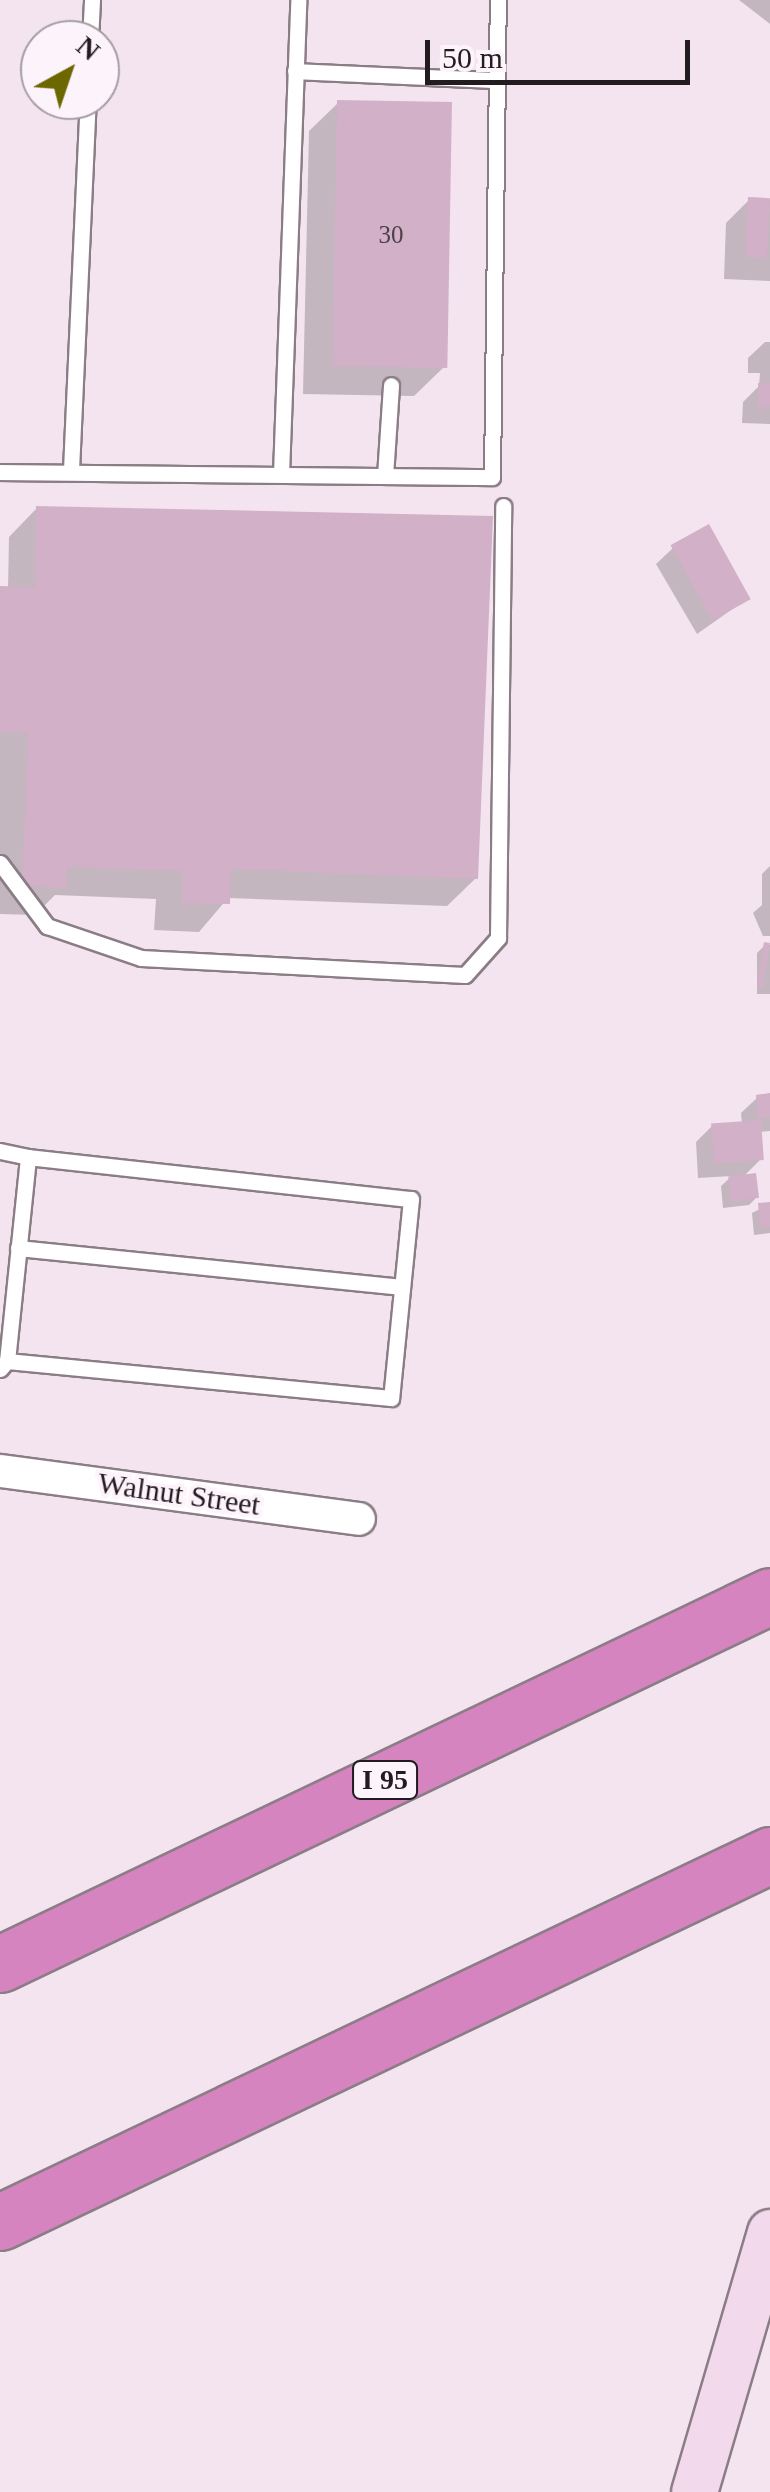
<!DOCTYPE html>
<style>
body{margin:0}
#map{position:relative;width:770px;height:2492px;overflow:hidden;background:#f4e4ef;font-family:Georgia,serif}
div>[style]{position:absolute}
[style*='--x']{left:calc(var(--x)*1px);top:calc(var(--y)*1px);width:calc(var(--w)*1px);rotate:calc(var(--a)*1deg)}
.shadow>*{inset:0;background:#0003}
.building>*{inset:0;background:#d2b0c7;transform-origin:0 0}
.roads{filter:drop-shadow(2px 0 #8b7d86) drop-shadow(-2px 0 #8b7d86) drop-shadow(0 2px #8b7d86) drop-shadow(0 -2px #8b7d86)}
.lane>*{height:15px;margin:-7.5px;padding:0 7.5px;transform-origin:7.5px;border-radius:7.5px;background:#fff}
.street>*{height:32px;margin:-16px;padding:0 16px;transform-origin:16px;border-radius:16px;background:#fff}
.secondary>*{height:45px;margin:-22.5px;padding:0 22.5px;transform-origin:22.5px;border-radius:22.5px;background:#f2daec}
.highway>*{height:55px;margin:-27.5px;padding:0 27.5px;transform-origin:27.5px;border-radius:27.5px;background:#d584bf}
span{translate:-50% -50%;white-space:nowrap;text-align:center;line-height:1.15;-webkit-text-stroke:8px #fdf3fa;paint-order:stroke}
.number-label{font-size:25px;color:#4e414a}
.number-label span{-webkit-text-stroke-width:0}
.shield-label span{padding:2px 8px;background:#fdf3fa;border:2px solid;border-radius:8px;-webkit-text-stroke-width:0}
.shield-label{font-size:28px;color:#221c20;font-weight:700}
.street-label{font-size:30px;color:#221c20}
.north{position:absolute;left:20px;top:20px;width:100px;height:100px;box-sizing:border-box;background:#fdf3fa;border:2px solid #a59da3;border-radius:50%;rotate:40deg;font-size:28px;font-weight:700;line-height:40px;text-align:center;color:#221c20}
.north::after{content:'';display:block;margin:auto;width:35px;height:45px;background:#6d6700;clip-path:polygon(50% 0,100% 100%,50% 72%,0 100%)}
.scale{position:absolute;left:425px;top:40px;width:265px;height:45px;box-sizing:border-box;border:5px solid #221c20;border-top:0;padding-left:12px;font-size:30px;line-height:35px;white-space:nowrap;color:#221c20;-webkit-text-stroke:8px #fdf3fa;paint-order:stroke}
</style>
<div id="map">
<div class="shadow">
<div style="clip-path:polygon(739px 0,770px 0,770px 24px)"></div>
<div style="clip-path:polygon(338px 103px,443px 368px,414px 396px,303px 394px,309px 131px)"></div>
<div style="clip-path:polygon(749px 200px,770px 200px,770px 281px,724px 279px,726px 223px)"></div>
<div style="clip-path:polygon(765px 342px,770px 342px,770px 424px,742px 423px,743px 402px,759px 386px,760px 373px,748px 373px,748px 358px)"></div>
<div style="clip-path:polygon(37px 508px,476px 878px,447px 906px,228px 898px,199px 932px,154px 930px,156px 899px,55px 895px,35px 915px,0 914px,0 589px,8px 589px,9px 537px)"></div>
<div style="clip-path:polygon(673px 548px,748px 598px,697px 634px,656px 564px)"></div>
<div style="clip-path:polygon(770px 866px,770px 936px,763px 936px,753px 913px,762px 905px,762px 874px)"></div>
<div style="clip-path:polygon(765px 945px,770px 945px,770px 994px,757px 994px,757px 953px)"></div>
<div style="clip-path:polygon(770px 1096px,770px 1131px,759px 1132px,761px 1159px,743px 1177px,756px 1198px,749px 1205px,723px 1208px,721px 1186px,732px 1176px,698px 1178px,696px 1142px,712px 1126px,742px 1124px,741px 1113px,758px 1097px)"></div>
<div style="clip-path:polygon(770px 1204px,770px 1233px,754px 1235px,752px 1213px)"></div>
</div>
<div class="building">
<div style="left:337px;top:100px;width:115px;height:266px;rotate:1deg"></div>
<div style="left:748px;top:197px;width:22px;height:60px;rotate:3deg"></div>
<div style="left:758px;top:383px;width:12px;height:24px"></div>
<div style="clip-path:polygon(36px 506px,493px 516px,478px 879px,231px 869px,230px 904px,182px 903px,183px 871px,67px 867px,66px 888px,22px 886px,28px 733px,0 732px,0 586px,35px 587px)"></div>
<div style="left:709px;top:524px;width:86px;height:44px;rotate:61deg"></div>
<div style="left:764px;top:942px;width:6px;height:45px;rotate:9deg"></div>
<div style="clip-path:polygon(770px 1093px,770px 1117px,758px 1118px,756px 1095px)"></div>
<div style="left:761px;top:1120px;width:40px;height:50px;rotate:86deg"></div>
<div style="left:756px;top:1173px;width:25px;height:28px;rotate:83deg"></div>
<div style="clip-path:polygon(770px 1202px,770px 1227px,760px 1228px,758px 1203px)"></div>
</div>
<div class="roads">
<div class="lane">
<div style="--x:90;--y:40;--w:40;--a:-87.1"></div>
<div style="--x:295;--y:71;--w:202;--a:2.6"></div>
<div style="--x:71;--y:470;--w:370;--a:-87.4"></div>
<div style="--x:0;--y:472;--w:492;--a:0.6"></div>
<div style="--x:492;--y:477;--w:477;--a:-89.3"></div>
<div style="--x:281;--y:474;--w:474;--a:-87.9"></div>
<div style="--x:385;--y:476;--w:91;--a:-86.2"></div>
<div style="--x:0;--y:863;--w:79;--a:53.3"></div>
<div style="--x:47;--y:926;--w:99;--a:18.8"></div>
<div style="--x:141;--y:958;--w:324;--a:3"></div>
<div style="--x:465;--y:975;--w:50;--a:-48.3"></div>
<div style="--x:498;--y:938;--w:432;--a:-89.3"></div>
<div style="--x:0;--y:1151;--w:29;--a:12"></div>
<div style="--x:18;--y:1248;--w:386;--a:5.8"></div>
<div style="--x:0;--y:1369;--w:11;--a:-49"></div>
<div style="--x:7;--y:1361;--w:205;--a:-84.1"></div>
<div style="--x:28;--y:1157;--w:385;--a:6.3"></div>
<div style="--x:411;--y:1199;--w:200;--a:95.7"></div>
<div style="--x:391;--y:1398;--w:386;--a:-174.5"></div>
</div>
<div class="street">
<div style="--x:0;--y:1471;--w:362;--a:7.6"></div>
</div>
<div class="secondary">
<div style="--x:694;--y:2492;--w:271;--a:-73.7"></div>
</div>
<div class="highway">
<div style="--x:0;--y:1964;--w:853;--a:-25.54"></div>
<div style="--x:0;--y:2222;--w:853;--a:-25.48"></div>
</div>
</div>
<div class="number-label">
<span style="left:391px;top:235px">30</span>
</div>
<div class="shield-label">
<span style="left:385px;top:1780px">I 95</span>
</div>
<div class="street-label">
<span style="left:179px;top:1494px;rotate:8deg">Walnut Street</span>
</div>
<div class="north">N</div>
<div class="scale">50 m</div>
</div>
